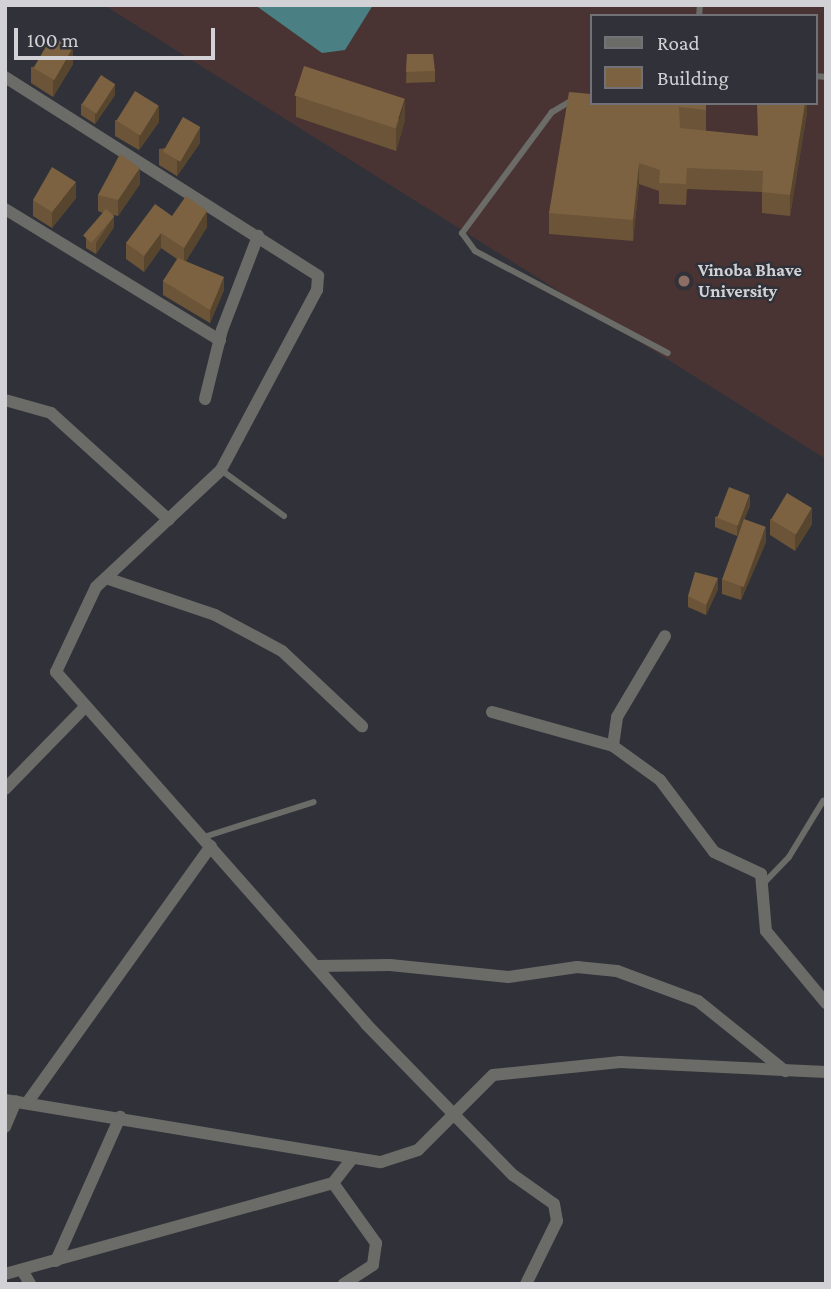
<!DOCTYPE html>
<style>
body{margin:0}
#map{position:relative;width:831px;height:1289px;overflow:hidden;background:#313239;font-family:"Crimson Pro",serif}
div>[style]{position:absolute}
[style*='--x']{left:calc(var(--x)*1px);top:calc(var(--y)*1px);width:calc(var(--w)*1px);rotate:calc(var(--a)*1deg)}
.education>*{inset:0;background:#493433}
.water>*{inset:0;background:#4a8083}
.lane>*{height:6px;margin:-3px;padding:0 3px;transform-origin:3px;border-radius:3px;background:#6b6b67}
.street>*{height:12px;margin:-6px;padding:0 6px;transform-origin:6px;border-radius:6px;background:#6b6b67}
.wall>*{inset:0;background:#6b5438}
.shaded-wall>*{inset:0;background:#57452e}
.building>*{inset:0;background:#7c6241;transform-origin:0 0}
.dots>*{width:19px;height:19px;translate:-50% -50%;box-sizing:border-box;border:4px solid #313239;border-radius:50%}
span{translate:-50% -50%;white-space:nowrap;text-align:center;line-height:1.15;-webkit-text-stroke:5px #313239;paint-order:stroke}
.poi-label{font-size:18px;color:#d1d1d6;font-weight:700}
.left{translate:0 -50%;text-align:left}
.frame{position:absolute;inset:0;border:7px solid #d1d1d6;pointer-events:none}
.legend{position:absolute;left:590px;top:14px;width:228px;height:91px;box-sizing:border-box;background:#313239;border:2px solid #717278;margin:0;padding:9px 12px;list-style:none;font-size:21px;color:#d1d1d6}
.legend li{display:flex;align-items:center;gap:14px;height:35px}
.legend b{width:35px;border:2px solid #717278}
.scale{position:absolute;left:14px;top:28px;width:201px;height:32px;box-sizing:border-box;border:4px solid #d1d1d6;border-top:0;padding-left:9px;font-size:21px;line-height:24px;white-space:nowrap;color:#d1d1d6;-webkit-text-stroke:5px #313239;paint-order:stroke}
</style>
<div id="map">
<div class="education">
<div style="clip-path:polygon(evenodd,104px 5px,826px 5px,826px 459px,104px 5px,591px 16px,815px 16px,815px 103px,591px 103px,591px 16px)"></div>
</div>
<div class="water">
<div style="clip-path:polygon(255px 5px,373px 5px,345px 50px,322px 53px)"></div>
</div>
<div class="lane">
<div style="--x:699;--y:16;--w:11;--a:-85"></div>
<div style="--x:815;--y:76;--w:11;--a:5"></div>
<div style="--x:574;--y:99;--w:26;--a:149"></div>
<div style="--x:552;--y:112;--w:151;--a:126.6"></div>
<div style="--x:462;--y:233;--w:22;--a:54"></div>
<div style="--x:475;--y:251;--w:218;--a:27.9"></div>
<div style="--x:221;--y:470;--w:78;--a:36.1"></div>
<div style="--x:204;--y:837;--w:115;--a:-17.7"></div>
<div style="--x:763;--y:884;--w:37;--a:-46"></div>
<div style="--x:789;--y:857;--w:66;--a:-58.7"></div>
</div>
<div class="street">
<div style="--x:5;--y:77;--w:371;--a:32.4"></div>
<div style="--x:318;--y:276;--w:14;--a:94"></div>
<div style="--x:317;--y:290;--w:204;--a:118.1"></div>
<div style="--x:221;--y:470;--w:171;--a:136.9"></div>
<div style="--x:96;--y:587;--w:94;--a:115.2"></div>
<div style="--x:56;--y:672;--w:469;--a:48.6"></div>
<div style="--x:366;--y:1024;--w:211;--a:45.8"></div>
<div style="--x:513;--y:1175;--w:50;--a:35.3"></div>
<div style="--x:554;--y:1204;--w:17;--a:80"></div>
<div style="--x:557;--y:1221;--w:70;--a:116.2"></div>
<div style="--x:5;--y:209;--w:252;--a:31.4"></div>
<div style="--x:205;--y:399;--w:71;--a:-76.2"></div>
<div style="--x:222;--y:330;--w:101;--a:-69"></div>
<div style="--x:5;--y:400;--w:48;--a:15.8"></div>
<div style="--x:51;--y:413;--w:159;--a:42.2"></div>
<div style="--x:106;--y:578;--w:115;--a:18.7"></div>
<div style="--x:215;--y:615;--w:76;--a:28.2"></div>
<div style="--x:282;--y:651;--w:110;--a:43.2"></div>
<div style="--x:492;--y:712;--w:126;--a:15.7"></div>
<div style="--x:613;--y:746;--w:58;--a:35.9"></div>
<div style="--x:660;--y:780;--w:90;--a:53.1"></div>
<div style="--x:714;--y:852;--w:52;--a:25.1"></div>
<div style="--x:761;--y:874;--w:57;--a:85"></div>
<div style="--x:766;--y:931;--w:94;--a:50.2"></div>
<div style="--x:613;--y:746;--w:29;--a:-82"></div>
<div style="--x:617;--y:717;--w:94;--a:-59.3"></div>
<div style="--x:5;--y:789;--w:113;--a:-45.7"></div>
<div style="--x:318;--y:966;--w:72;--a:-0.8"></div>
<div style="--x:390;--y:965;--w:119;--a:5.8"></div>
<div style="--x:508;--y:977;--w:70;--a:-8.2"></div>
<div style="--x:577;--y:967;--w:40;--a:5.7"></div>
<div style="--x:617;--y:971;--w:86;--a:20.3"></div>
<div style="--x:698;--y:1001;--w:112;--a:38.8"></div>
<div style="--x:5;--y:1100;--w:381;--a:9.4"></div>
<div style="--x:381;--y:1162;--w:39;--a:-18"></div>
<div style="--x:418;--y:1150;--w:106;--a:-45"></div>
<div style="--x:493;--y:1075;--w:128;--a:-5.8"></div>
<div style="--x:620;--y:1062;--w:206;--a:2.8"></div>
<div style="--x:27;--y:1103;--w:316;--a:-54.4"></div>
<div style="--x:5;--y:1127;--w:28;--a:-67"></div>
<div style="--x:333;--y:1183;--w:74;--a:54.4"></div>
<div style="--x:376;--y:1243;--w:22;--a:98"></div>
<div style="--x:373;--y:1265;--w:35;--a:147"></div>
<div style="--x:56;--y:1261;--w:158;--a:-66"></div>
<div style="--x:22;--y:1270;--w:16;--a:60"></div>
<div style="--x:5;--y:1274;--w:340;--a:-15.5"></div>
<div style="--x:333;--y:1183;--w:31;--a:-52"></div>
</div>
<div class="wall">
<div style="clip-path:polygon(407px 54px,435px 71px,435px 82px,406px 83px)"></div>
<div style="clip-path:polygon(73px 64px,53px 97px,31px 83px,31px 67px)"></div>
<div style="clip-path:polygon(115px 95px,95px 124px,81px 115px,81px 104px)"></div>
<div style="clip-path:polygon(296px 96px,405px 120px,396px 151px,296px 117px)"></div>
<div style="clip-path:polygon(591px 103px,706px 103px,706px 131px,757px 136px,807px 103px,807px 112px,790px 216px,762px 213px,762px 192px,687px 189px,686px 205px,659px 204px,659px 191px,639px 184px,633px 241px,549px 234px,549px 213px)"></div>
<div style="clip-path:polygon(115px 120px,159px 122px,139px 150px,115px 136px)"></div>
<div style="clip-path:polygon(200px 143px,177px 176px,159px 165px,159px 149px)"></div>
<div style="clip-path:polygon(140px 184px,118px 216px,113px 215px,114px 227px,96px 254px,86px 248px,86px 238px,103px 213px,98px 211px,98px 195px)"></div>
<div style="clip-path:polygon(76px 198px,52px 228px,33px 216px,33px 200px)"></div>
<div style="clip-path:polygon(172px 216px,207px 227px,186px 261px,224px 290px,210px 323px,163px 295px,163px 281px,177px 259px,161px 248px,144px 272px,126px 259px,126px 243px)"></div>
<div style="clip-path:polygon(750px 506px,737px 536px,715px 527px,715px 517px)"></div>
<div style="clip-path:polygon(770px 519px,812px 524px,795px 551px,770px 535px)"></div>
<div style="clip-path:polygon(766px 542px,741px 600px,722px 594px,722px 579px)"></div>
<div style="clip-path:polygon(718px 589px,706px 615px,688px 607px,688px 596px)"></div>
</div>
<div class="shaded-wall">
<div style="clip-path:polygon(73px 48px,73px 64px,53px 97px,53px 81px)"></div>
<div style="clip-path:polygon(115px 84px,115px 95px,95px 124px,95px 113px)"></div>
<div style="clip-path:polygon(405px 99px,405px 120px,396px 151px,396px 130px)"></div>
<div style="clip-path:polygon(805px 103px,807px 103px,807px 112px,790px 216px,790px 195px)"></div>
<div style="clip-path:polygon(159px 106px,159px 122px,139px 150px,139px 134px)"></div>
<div style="clip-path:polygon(200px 127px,200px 143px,177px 176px,177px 160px)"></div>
<div style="clip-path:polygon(639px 163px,639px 184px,633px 241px,633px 220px)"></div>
<div style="clip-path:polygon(140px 168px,140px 184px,118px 216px,118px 200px)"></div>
<div style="clip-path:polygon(76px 182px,76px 198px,52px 228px,52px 212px)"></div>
<div style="clip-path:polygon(207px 211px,207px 227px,184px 264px,184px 248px)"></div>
<div style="clip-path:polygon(114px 216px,114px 227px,96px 254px,96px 243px)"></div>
<div style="clip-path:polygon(161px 233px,161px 248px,144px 272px,144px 256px)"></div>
<div style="clip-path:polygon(224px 277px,224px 290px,210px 323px,210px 310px)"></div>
<div style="clip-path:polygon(750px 495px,750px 506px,737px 536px,737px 525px)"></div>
<div style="clip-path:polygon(812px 508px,812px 524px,795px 551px,795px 535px)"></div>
<div style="clip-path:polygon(766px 527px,766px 542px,741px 600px,741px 586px)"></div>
<div style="clip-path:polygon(718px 578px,718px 589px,706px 615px,706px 605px)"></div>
</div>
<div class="building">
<div style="left:52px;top:36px;width:24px;height:37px;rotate:30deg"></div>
<div style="clip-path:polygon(407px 54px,433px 54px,435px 71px,406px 72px)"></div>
<div style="left:304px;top:66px;width:106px;height:31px;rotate:18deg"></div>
<div style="left:101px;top:75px;width:17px;height:35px;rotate:33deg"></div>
<div style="left:135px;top:91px;width:28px;height:35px;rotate:32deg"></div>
<div style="clip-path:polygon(569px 92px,591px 94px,591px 103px,706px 103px,706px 110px,679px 107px,680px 128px,758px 136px,757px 103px,805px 103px,790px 195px,762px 192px,763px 171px,687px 168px,686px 184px,659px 183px,660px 170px,639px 163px,633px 220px,549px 213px)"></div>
<div style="left:183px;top:117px;width:20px;height:40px;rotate:30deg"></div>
<div style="clip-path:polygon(120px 154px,140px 168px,118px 200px,98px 195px)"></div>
<div style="clip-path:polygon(52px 167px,76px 182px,52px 212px,33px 200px)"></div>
<div style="clip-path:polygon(186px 196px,207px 211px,184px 248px,161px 233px,144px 256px,126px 243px,155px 204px,172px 216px)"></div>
<div style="left:106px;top:209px;width:11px;height:35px;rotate:41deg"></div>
<div style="clip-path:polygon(178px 258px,224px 277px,210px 310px,163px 281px)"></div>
<div style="left:729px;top:487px;width:22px;height:33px;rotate:21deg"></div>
<div style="left:787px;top:493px;width:29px;height:31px;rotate:31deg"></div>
<div style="left:744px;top:519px;width:23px;height:64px;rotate:20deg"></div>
<div style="clip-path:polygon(695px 572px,718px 578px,706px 605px,688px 596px)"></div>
</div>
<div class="dots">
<div style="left:684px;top:281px;background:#8d6e63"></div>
</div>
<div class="poi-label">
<span class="left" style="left:698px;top:281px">Vinoba Bhave<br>University</span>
</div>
<div class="frame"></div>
<ul class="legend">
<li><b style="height:9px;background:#6b6b67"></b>Road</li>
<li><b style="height:19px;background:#7c6241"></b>Building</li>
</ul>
<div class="scale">100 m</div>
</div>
